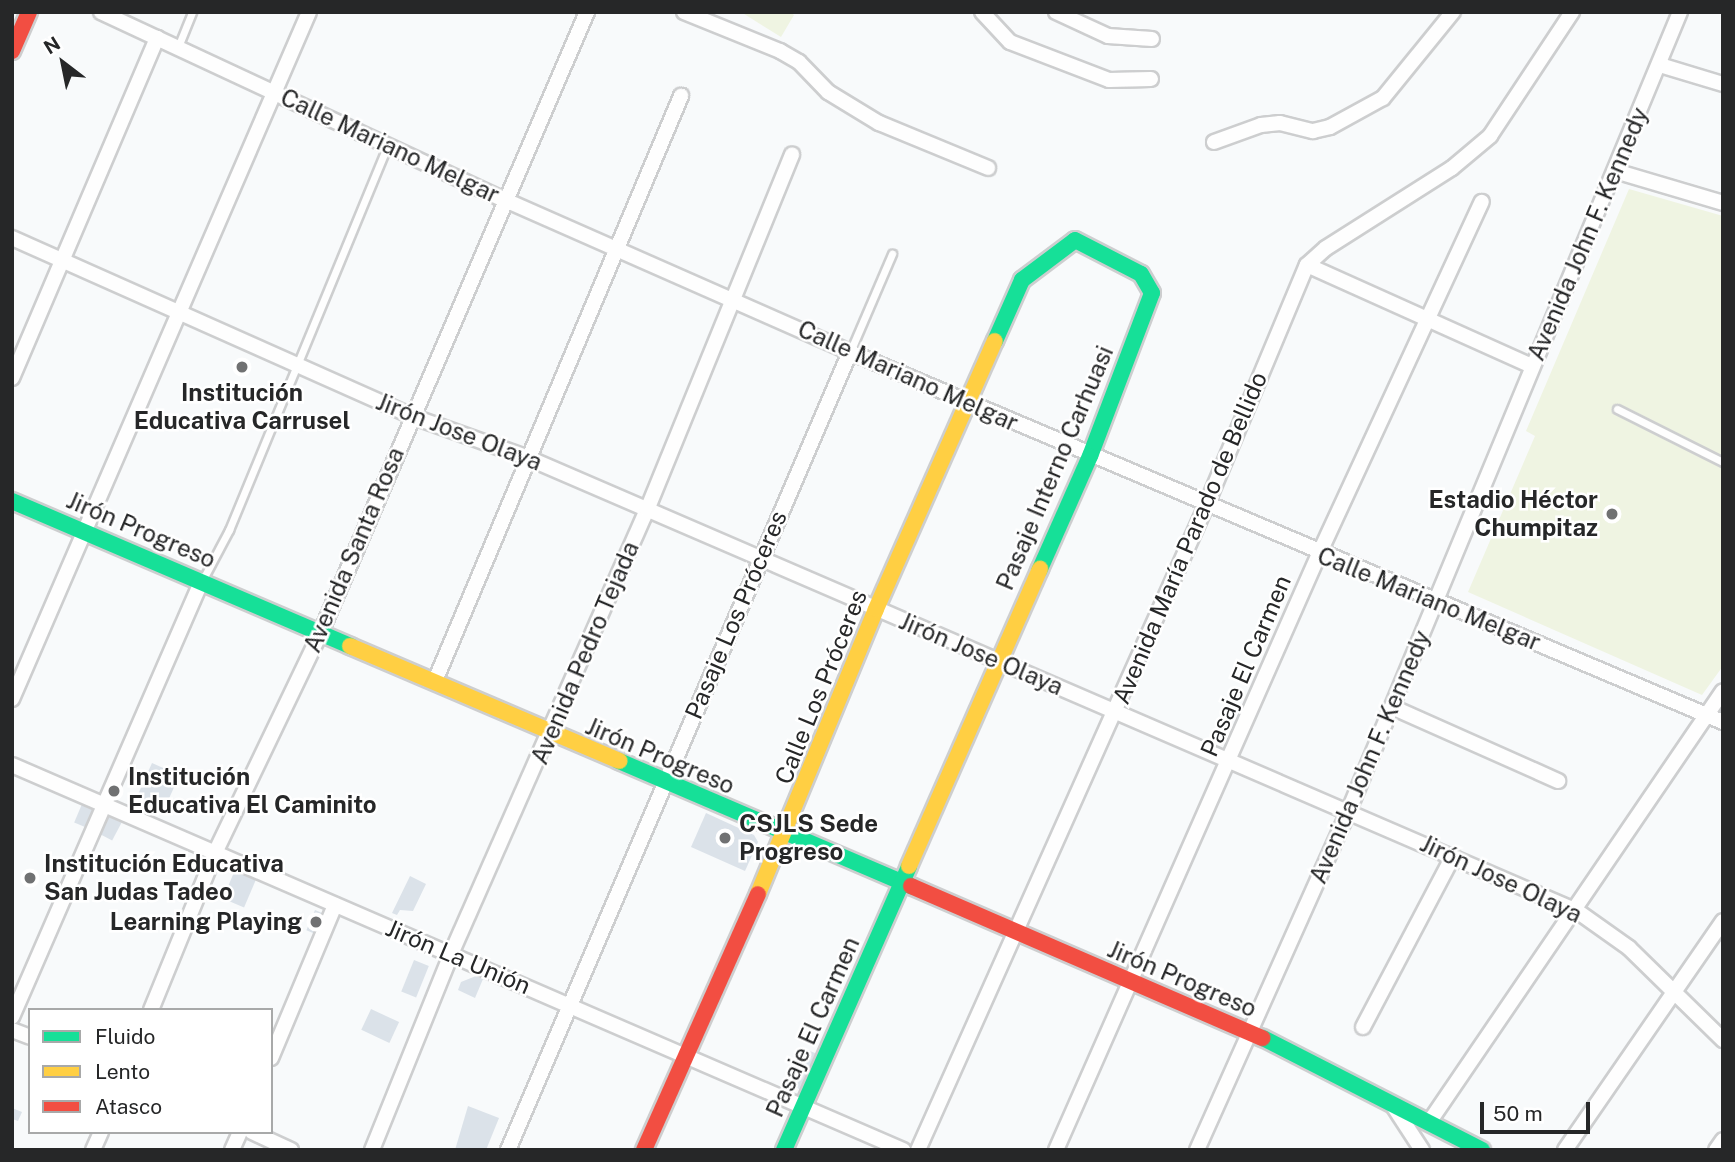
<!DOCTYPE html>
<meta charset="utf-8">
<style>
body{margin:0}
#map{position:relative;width:1735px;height:1162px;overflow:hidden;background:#f8fafb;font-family:"Public Sans",sans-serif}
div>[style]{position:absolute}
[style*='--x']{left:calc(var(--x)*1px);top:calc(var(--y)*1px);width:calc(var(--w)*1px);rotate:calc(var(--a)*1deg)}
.green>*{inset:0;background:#eff4e2}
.building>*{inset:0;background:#dbe2e9;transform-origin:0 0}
.roads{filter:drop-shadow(2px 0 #cdcecf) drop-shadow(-2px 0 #cdcecf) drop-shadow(0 2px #cdcecf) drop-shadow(0 -2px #cdcecf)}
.lane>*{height:7px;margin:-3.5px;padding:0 3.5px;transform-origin:3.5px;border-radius:3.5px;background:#fefefe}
.street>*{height:14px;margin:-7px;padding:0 7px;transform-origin:7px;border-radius:7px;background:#fefefe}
.fast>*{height:16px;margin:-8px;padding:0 8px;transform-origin:8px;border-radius:8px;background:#16e098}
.slow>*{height:16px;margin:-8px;padding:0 8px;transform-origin:8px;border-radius:8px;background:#ffcf43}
.jam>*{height:16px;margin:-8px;padding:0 8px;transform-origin:8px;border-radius:8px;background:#f24e42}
.dots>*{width:19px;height:19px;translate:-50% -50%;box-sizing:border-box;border:4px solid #fff;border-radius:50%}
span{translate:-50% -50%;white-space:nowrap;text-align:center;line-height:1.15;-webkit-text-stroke:5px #fff;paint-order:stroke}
.street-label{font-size:24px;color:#262728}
.poi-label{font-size:24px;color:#262728;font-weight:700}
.right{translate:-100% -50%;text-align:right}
.left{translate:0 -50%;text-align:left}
.frame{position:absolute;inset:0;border:14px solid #262728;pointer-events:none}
.legend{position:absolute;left:28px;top:1008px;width:245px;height:126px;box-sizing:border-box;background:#fff;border:2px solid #a8a9a9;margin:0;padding:9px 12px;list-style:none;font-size:21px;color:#262728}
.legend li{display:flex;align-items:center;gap:14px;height:35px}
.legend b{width:35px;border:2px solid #a8a9a9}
.north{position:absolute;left:28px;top:28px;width:70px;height:70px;-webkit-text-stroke:5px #fff;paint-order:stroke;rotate:328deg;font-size:19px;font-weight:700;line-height:28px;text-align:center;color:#262728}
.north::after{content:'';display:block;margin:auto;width:24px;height:32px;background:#262728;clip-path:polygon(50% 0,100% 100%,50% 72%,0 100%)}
.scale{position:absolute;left:1480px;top:1102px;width:110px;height:32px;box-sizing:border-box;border:4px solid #262728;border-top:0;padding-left:9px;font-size:21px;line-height:24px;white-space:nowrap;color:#262728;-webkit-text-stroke:5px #fff;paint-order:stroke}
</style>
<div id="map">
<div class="green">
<div style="clip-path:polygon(741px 12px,790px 12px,794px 15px,781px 37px)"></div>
<div style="clip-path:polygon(1629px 189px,1723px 216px,1723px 666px,1702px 695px,1468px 592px,1535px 436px,1526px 431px)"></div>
</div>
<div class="building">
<div style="left:152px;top:763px;width:30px;height:42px;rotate:24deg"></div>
<div style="left:82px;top:804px;width:15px;height:20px;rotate:23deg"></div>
<div style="left:103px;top:813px;width:21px;height:20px;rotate:28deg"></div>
<div style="clip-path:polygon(706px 813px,754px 835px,758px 842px,745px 871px,691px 847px)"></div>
<div style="left:235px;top:870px;width:23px;height:31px;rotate:23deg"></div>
<div style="clip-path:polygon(410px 876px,426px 884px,413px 911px,400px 910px,397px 915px,392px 913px)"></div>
<div style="left:315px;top:910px;width:13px;height:22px;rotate:23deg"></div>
<div style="left:414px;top:960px;width:16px;height:34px;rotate:22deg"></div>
<div style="clip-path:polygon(476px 976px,483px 979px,475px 998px,458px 990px,461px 982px)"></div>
<div style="left:371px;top:1009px;width:31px;height:23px;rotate:25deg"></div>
<div style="left:805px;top:1049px;width:16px;height:39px;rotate:22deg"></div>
<div style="clip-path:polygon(468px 1106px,499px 1118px,486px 1150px,455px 1150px)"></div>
<div style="clip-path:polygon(12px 1108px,22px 1112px,18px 1121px,12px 1119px)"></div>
</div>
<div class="roads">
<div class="lane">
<div style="--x:178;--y:47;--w:38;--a:-68"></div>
<div style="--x:850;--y:352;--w:107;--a:-66.8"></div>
<div style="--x:1617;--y:409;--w:119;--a:26.6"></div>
<div style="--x:202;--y:581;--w:58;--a:-62.1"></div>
<div style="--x:229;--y:530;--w:417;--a:-67.6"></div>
</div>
<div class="street">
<div style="--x:101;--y:12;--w:446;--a:25"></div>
<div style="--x:505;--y:200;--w:377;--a:23.8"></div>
<div style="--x:850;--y:352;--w:948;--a:22.97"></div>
<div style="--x:684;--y:12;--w:104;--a:22.1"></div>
<div style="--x:780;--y:51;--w:22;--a:30"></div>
<div style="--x:799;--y:62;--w:42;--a:46"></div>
<div style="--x:828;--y:92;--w:60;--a:31.3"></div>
<div style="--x:879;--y:123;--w:118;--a:22.4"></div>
<div style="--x:982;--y:12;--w:41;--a:47"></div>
<div style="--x:1010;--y:42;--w:106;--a:21"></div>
<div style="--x:1109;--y:80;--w:42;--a:-1.4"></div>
<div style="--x:1056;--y:12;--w:57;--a:24.8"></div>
<div style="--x:1108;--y:36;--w:44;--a:3.9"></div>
<div style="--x:1660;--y:65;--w:66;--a:16.8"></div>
<div style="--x:1214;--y:142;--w:50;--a:-19.9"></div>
<div style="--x:1261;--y:125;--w:19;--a:-6"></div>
<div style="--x:1280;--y:123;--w:34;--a:14"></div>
<div style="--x:1313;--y:131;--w:17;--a:-13"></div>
<div style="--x:1330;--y:127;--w:60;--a:-28.7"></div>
<div style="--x:1383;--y:98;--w:111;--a:-50.9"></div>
<div style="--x:1615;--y:171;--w:113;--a:16.5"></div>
<div style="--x:12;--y:238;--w:437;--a:24"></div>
<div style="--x:411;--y:416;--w:124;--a:19.7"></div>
<div style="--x:528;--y:458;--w:1143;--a:23.36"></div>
<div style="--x:1577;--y:911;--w:64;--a:35.4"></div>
<div style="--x:1629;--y:948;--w:132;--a:44.4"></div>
<div style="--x:1307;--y:265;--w:247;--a:24.2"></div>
<div style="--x:12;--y:378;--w:370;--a:-66.9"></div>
<div style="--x:435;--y:681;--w:635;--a:-67.19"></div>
<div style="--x:12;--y:699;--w:748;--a:-66.62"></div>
<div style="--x:1392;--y:707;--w:182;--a:24"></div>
<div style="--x:12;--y:765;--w:971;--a:23.37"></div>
<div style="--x:151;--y:1010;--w:170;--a:-67.8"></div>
<div style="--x:215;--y:853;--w:245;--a:-64.4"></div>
<div style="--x:321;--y:632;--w:675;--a:-66.78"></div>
<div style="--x:12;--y:1017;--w:476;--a:-66.5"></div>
<div style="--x:1363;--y:1027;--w:193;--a:-62.2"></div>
<div style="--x:12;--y:1030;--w:19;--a:21"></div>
<div style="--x:271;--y:1058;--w:166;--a:-67.3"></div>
<div style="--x:1392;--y:1104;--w:55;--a:56.9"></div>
<div style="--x:1430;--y:1121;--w:520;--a:-55.73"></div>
<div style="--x:252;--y:1132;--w:43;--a:24.8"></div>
<div style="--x:93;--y:1150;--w:20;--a:-66"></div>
<div style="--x:232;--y:1150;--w:20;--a:-66"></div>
<div style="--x:372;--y:1150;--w:211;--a:-68"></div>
<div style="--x:451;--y:954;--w:485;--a:-66.2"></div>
<div style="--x:647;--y:510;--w:384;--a:-67.8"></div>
<div style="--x:508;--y:1150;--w:868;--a:-66.8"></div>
<div style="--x:918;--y:1150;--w:705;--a:-65.91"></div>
<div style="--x:1206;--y:506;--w:261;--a:-67.3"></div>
<div style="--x:1307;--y:265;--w:25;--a:-42"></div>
<div style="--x:1326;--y:248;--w:149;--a:-32.4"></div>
<div style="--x:1452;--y:168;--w:50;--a:-40.1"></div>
<div style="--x:1490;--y:136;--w:149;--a:-56.5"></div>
<div style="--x:1056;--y:1150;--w:651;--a:-66.19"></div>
<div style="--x:1319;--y:554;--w:388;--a:-65.2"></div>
<div style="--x:1197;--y:1150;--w:372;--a:-65.9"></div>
<div style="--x:1349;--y:810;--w:864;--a:-67.47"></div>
<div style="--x:1565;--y:1150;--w:278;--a:-55.4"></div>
<div style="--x:1716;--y:1150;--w:12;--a:-55"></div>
</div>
<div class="fast">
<div style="--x:995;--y:341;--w:67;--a:-66.1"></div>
<div style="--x:1022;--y:280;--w:66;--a:-37"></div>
<div style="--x:1075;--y:240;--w:74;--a:27.3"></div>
<div style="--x:1141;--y:274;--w:22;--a:60"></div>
<div style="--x:1152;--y:293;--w:174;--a:110.8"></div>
<div style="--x:1090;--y:456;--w:124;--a:113.9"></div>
<div style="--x:12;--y:501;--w:368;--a:23.2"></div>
<div style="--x:619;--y:761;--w:318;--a:23.2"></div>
<div style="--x:1263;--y:1038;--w:246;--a:27.1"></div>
<div style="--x:784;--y:1150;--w:310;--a:-66.2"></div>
</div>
<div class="slow">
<div style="--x:350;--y:646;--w:293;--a:23.1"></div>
<div style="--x:909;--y:866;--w:325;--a:-66.2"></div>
<div style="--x:758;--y:894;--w:308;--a:-67.5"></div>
<div style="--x:876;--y:609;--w:293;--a:-66.1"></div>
</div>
<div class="jam">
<div style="--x:12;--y:51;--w:43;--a:-66.4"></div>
<div style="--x:911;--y:886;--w:383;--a:23.4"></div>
<div style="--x:644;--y:1150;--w:280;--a:-66"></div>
</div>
</div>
<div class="dots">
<div style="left:242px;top:367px;background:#707172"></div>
<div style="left:1612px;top:514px;background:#707172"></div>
<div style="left:114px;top:791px;background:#707172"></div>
<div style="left:725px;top:838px;background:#707172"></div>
<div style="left:30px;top:878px;background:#707172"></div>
<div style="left:316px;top:922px;background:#707172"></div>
</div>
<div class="street-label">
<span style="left:390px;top:146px;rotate:25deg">Calle Mariano Melgar</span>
<span style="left:1588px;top:234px;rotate:-67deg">Avenida John F. Kennedy</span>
<span style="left:908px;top:376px;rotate:24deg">Calle Mariano Melgar</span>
<span style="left:459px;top:432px;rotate:21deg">Jirón Jose Olaya</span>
<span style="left:1055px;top:468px;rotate:-67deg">Pasaje Interno Carhuasi</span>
<span style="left:141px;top:530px;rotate:23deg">Jirón Progreso</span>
<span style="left:1190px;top:538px;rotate:-67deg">Avenida María Parado de Bellido</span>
<span style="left:354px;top:550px;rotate:-67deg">Avenida Santa Rosa</span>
<span style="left:1429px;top:599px;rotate:22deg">Calle Mariano Melgar</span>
<span style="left:736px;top:615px;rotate:-67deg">Pasaje Los Próceres</span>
<span style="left:585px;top:653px;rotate:-67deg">Avenida Pedro Tejada</span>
<span style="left:981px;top:654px;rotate:23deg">Jirón Jose Olaya</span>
<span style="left:1246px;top:666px;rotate:-67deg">Pasaje El Carmen</span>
<span style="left:821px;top:687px;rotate:-68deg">Calle Los Próceres</span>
<span style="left:660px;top:756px;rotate:23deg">Jirón Progreso</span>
<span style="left:1370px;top:757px;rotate:-67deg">Avenida John F. Kennedy</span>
<span style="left:1501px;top:879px;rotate:25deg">Jirón Jose Olaya</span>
<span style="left:458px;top:957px;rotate:23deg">Jirón La Unión</span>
<span style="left:1182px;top:979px;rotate:23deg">Jirón Progreso</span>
<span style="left:813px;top:1027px;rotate:-66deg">Pasaje El Carmen</span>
</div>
<div class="poi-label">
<span style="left:242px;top:407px">Institución<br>Educativa Carrusel</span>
<span class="right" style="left:1598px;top:514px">Estadio Héctor<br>Chumpitaz</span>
<span class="left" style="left:128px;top:791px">Institución<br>Educativa El Caminito</span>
<span class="left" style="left:739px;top:838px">CSJLS Sede<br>Progreso</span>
<span class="left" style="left:44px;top:878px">Institución Educativa<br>San Judas Tadeo</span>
<span class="right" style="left:302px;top:922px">Learning Playing</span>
</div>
<div class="frame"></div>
<ul class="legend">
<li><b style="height:9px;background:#16e098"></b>Fluido</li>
<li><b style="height:9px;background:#ffcf43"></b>Lento</li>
<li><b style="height:9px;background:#f24e42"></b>Atasco</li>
</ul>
<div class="north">N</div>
<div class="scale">50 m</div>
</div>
